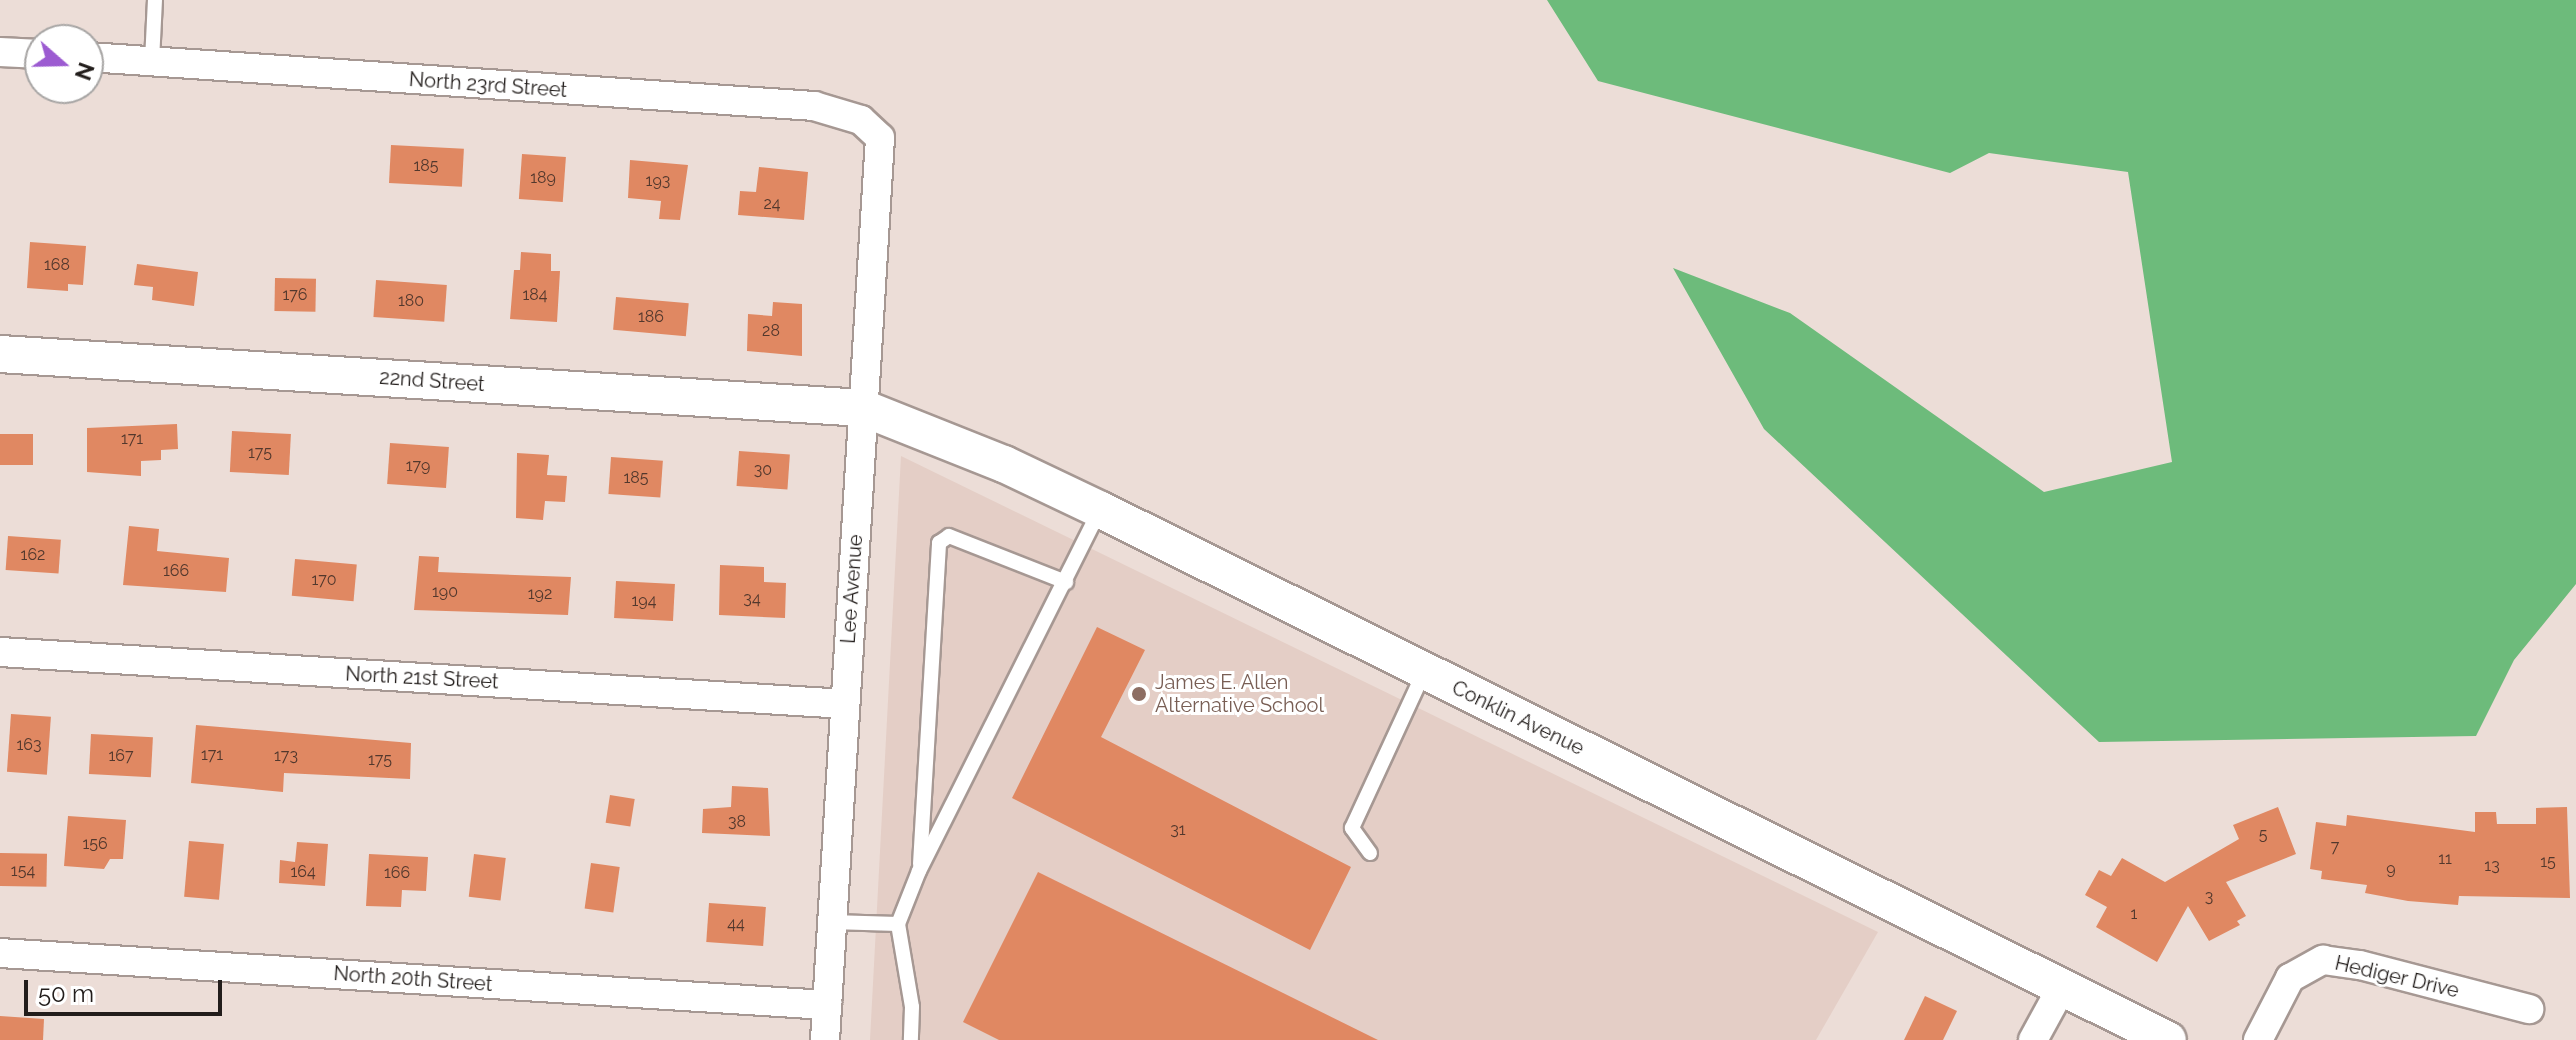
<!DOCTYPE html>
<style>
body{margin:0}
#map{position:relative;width:2576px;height:1040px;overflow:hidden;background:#ecddd7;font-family:Raleway,sans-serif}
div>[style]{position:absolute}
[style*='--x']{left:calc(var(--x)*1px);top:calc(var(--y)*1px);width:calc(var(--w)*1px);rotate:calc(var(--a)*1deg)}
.built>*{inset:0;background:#e4cec6}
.forest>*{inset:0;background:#6dbb7b}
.building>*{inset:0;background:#e08862;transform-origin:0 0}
.roads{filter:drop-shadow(2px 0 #a69893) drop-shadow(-2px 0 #a69893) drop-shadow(0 2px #a69893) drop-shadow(0 -2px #a69893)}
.service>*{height:14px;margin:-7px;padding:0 7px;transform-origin:7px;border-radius:7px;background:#fff}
.minor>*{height:28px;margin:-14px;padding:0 14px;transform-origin:14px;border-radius:14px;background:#fff}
.tertiary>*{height:36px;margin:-18px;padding:0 18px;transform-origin:18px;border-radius:18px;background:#fff}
.dots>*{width:22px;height:22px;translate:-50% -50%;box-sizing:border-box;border:4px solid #fff;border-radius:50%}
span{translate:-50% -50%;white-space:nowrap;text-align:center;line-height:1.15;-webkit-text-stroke:6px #fff;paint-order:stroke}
.number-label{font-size:16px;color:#52382d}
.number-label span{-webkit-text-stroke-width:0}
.street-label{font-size:20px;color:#221d1b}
.education-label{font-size:20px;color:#785e54}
.left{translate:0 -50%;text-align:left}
.north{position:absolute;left:24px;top:24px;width:80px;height:80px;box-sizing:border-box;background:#fff;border:2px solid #a7a5a4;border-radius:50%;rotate:110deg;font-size:22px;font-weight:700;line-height:32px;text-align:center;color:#221d1b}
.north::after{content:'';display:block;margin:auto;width:28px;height:36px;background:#9c5bd1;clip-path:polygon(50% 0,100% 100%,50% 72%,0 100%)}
.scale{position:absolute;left:24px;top:980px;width:198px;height:36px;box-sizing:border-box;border:4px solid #221d1b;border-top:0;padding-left:10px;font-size:24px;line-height:28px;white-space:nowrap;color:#221d1b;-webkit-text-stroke:6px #fff;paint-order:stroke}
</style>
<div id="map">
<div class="built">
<div style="clip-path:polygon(901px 456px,1878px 932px,1816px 1040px,870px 1040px)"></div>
</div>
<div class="forest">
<div style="clip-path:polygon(1547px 0,2576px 0,2576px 584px,2514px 660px,2476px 736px,2099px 742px,1764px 429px,1673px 268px,1790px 313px,2044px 492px,2172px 462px,2128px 172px,1989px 153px,1950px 173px,1598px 81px)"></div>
</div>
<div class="building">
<div style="left:391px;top:145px;width:73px;height:38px;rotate:3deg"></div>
<div style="left:522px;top:154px;width:44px;height:45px;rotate:4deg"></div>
<div style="clip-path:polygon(630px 160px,688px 165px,680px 220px,659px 219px,661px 201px,628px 198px)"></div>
<div style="clip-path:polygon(759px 167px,808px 172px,804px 220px,738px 215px,740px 191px,756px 192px)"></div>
<div style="clip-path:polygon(30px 242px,86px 246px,83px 285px,68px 284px,68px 291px,27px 288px)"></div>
<div style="clip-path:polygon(521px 252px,551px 254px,551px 271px,560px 271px,557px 322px,510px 319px,514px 270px,520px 270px)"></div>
<div style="clip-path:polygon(137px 264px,198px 272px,194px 306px,152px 300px,153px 287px,134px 285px)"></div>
<div style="left:275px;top:278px;width:41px;height:33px;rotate:1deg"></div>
<div style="left:376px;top:280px;width:71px;height:37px;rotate:4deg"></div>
<div style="left:616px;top:297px;width:73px;height:33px;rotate:5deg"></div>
<div style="clip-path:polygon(773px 302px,802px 304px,802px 356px,747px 351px,748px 314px,772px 316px)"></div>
<div style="clip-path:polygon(177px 424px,178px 449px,161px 450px,161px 460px,141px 461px,141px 476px,87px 472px,87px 428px)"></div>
<div style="left:232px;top:431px;width:59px;height:41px;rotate:3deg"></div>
<div style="left:0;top:434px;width:33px;height:31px"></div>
<div style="left:390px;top:443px;width:59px;height:41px;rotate:4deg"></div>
<div style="left:739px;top:451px;width:51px;height:35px;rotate:4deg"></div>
<div style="clip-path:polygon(517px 453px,549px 455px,547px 475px,567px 476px,565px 502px,545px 501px,543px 520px,516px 518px)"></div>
<div style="left:611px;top:457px;width:52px;height:37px;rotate:4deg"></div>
<div style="clip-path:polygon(129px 526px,159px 529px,157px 551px,229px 558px,226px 592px,123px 585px)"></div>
<div style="left:8px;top:536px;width:53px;height:34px;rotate:4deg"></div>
<div style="clip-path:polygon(419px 556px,439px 557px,438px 572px,571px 577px,568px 615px,414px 610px)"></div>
<div style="left:295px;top:559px;width:62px;height:37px;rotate:5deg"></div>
<div style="clip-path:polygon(720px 565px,764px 567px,764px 582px,786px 583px,785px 618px,719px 615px)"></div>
<div style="left:616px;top:581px;width:59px;height:37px;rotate:3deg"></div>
<div style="clip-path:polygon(1097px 627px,1145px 650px,1101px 737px,1351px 867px,1310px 950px,1012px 798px)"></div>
<div style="left:11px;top:714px;width:40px;height:58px;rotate:4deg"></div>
<div style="clip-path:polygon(196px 725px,411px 743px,410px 779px,284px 773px,283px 792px,191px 783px)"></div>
<div style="left:91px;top:734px;width:62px;height:40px;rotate:3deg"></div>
<div style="clip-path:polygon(732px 786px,768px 788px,770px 836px,702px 833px,703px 809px,731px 807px)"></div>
<div style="left:610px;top:795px;width:25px;height:28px;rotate:9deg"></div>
<div style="clip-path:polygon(2278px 807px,2296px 854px,2226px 882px,2246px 916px,2237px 921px,2240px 925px,2209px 941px,2188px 906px,2157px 962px,2096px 927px,2107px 907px,2085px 895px,2099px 870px,2111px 876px,2122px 858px,2165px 882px,2239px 839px,2233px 825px)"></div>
<div style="clip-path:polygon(2567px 807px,2570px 898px,2459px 896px,2458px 905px,2408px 901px,2365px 893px,2367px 885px,2321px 879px,2322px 871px,2310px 869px,2316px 822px,2346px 826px,2347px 815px,2475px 832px,2475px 812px,2496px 812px,2497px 824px,2536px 824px,2536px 808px)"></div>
<div style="clip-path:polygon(68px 816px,126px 820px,123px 859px,110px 859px,104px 869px,64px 866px)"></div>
<div style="left:189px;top:841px;width:35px;height:56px;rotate:5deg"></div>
<div style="clip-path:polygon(297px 842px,328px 844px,325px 886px,279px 883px,280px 860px,295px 862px)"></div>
<div style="left:0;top:853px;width:47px;height:33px;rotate:1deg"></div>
<div style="clip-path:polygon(369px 854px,428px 857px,426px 891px,402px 890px,401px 907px,366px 906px)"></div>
<div style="left:474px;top:854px;width:32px;height:43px;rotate:7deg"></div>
<div style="left:591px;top:863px;width:29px;height:46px;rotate:8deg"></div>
<div style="clip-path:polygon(1038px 872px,1115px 910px,1378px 1040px,999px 1040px,963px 1022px)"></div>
<div style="left:709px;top:903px;width:57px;height:39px;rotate:4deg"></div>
<div style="clip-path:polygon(1925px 996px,1957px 1011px,1943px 1040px,1904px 1040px)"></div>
<div style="clip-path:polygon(0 1016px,44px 1019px,43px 1040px,0 1040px)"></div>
</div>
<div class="roads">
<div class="service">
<div style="--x:152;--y:61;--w:61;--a:-87.2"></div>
<div style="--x:1370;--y:853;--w:31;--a:-126"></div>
<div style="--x:1352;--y:828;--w:172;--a:-65.2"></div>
<div style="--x:920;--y:864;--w:322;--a:-86.6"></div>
<div style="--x:939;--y:543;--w:12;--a:-35"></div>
<div style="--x:949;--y:536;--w:126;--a:21.5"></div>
<div style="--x:831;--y:922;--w:67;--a:1.7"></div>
<div style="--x:898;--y:924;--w:57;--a:-68.4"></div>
<div style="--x:919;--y:871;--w:404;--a:-63.4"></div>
<div style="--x:898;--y:924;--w:84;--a:80.4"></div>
<div style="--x:912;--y:1007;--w:33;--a:92"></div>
</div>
<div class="minor">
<div style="--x:0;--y:52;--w:40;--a:2.9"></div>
<div style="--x:88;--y:57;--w:728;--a:3.86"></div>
<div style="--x:814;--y:106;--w:49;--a:16.6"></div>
<div style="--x:861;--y:120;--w:26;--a:43"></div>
<div style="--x:880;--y:138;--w:904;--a:93.49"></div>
<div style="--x:0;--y:652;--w:847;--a:3.52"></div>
<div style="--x:0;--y:953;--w:829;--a:3.6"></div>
<div style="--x:2033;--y:1040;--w:60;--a:-61.3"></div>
<div style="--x:2258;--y:1040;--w:70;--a:-62.7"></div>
<div style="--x:2290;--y:978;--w:38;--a:-29"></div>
<div style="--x:2323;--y:960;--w:37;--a:8"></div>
<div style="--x:2360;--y:965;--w:175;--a:14.6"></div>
</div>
<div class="tertiary">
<div style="--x:0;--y:354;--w:865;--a:3.58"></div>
<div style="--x:863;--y:408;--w:152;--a:21.7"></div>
<div style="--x:1004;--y:464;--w:107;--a:25.4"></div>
<div style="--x:1101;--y:510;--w:1191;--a:26.41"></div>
</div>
</div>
<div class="dots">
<div style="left:1139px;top:694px;background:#8d6e63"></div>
</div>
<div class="number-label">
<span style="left:426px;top:166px">185</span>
<span style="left:543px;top:178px">189</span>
<span style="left:658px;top:181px">193</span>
<span style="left:772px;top:204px">24</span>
<span style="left:57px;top:265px">168</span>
<span style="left:295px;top:295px">176</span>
<span style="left:535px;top:295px">184</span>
<span style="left:411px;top:301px">180</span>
<span style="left:651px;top:317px">186</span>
<span style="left:771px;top:331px">28</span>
<span style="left:132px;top:439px">171</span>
<span style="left:260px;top:453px">175</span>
<span style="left:418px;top:466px">179</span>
<span style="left:763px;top:470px">30</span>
<span style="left:636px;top:478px">185</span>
<span style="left:33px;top:555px">162</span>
<span style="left:176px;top:571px">166</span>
<span style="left:324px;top:580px">170</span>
<span style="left:445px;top:592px">190</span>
<span style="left:540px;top:594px">192</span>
<span style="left:752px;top:599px">34</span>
<span style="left:644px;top:601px">194</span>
<span style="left:29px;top:745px">163</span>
<span style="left:212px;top:755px">171</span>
<span style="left:121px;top:756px">167</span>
<span style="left:286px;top:756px">173</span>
<span style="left:380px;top:760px">175</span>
<span style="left:737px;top:822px">38</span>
<span style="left:1178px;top:830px">31</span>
<span style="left:2263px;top:835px">5</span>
<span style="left:95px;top:844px">156</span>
<span style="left:2335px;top:847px">7</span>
<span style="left:2445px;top:859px">11</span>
<span style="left:2548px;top:862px">15</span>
<span style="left:2492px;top:866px">13</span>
<span style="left:2391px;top:869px">9</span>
<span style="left:23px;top:871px">154</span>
<span style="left:303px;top:872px">164</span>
<span style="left:397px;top:873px">166</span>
<span style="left:2209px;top:897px">3</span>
<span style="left:2134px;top:914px">1</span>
<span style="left:736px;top:924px">44</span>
</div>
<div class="street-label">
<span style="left:488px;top:85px;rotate:4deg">North 23rd Street</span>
<span style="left:432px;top:381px;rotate:4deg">22nd Street</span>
<span style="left:852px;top:589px;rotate:-86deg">Lee Avenue</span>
<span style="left:422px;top:678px;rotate:3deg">North 21st Street</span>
<span style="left:1518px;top:718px;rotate:26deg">Conklin Avenue</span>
<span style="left:2397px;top:977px;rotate:13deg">Hediger Drive</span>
<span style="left:413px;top:979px;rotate:4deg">North 20th Street</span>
</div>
<div class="education-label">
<span class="left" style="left:1155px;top:694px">James E. Allen<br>Alternative School</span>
</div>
<div class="north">N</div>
<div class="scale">50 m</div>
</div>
